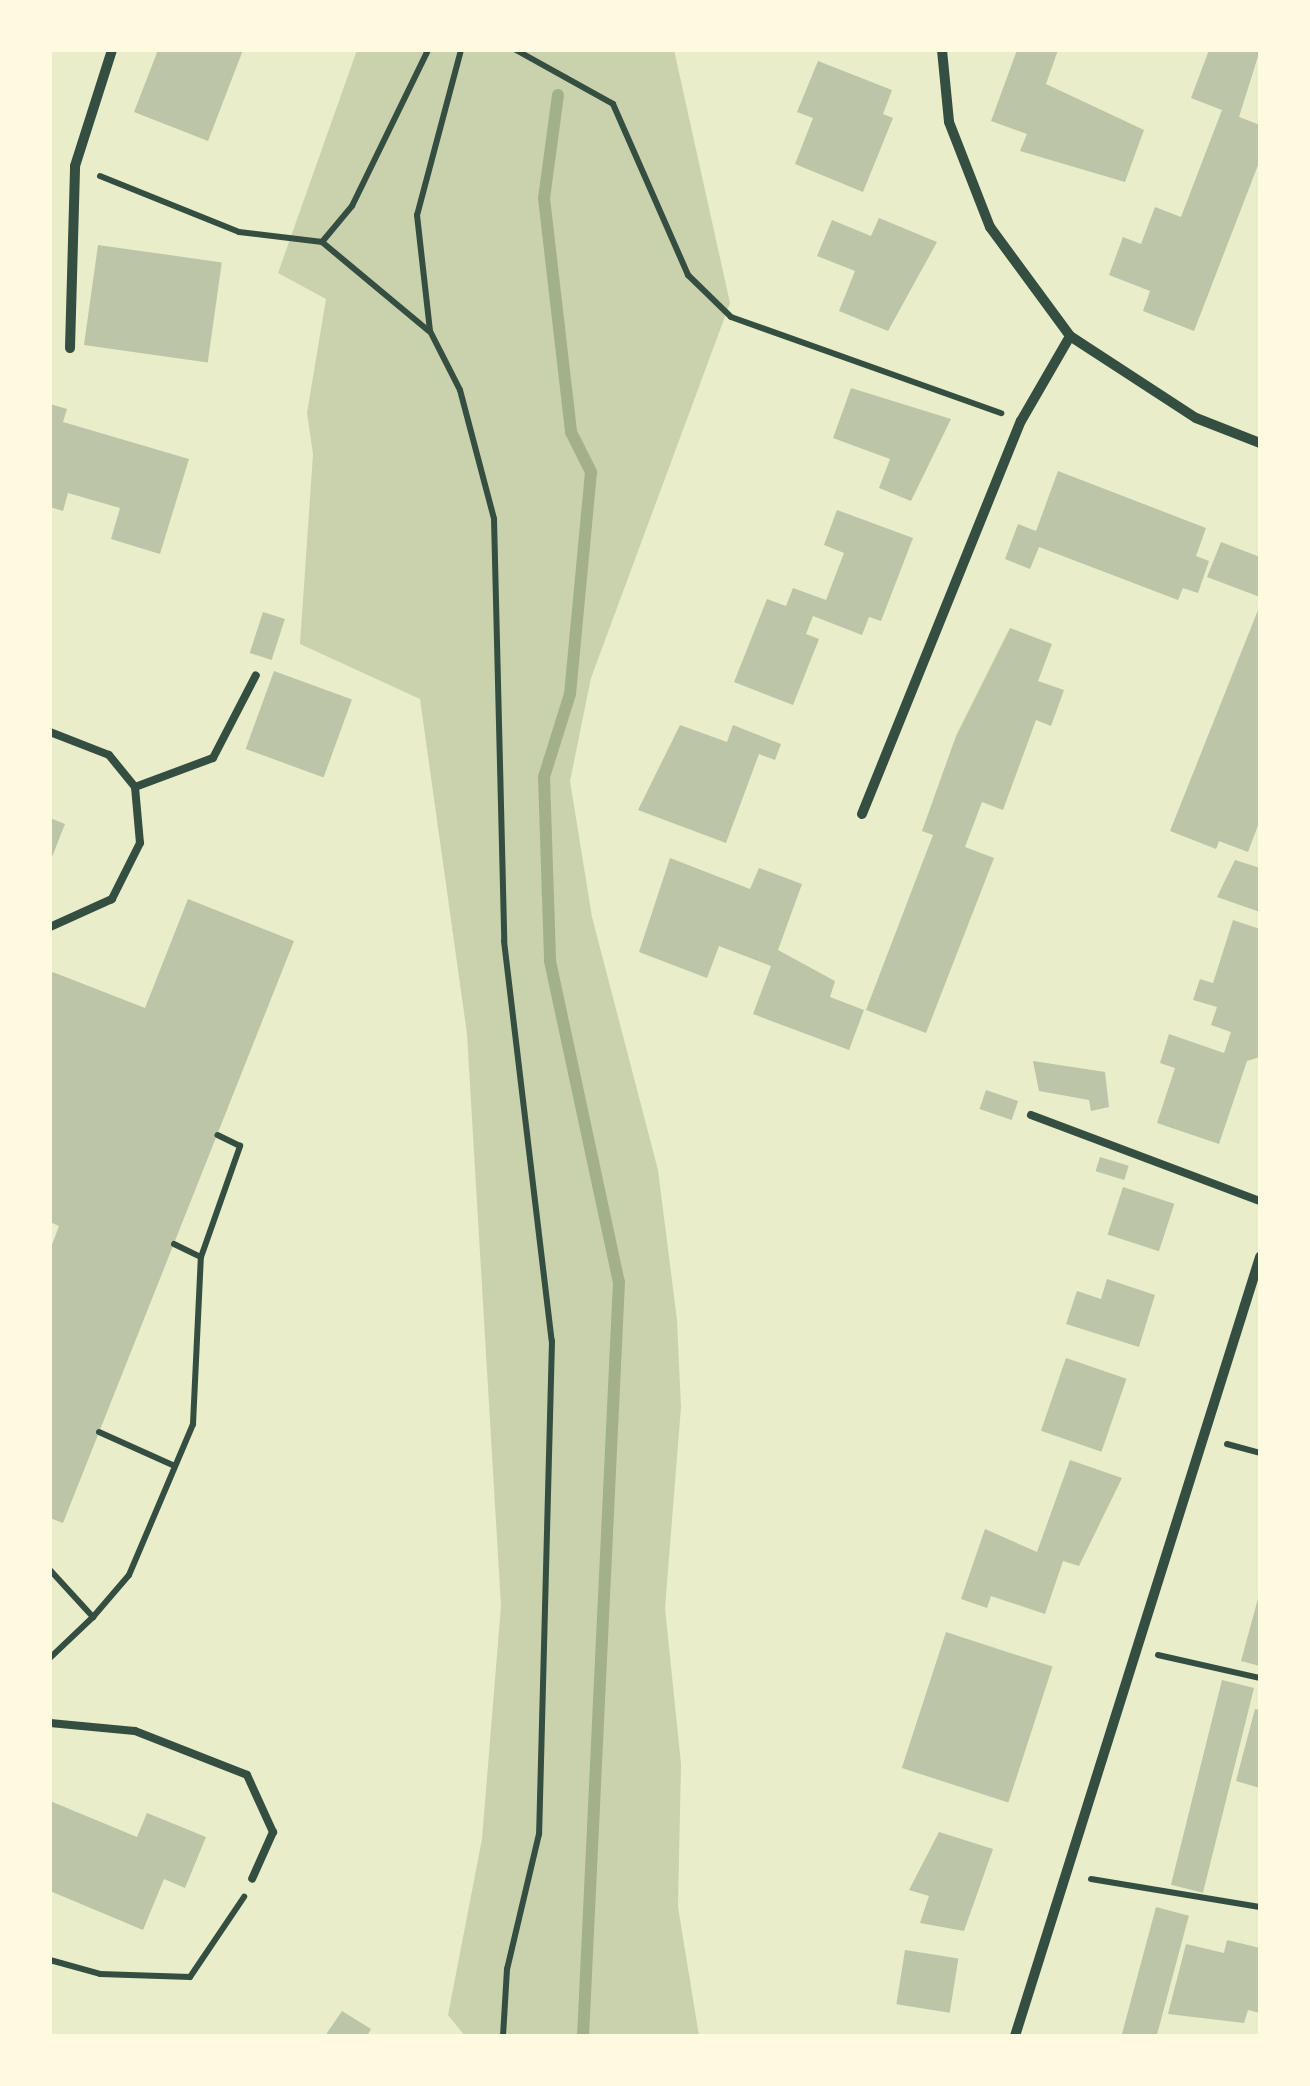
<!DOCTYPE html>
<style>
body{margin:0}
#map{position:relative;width:1310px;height:2086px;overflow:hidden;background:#e9edc9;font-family:Signika,sans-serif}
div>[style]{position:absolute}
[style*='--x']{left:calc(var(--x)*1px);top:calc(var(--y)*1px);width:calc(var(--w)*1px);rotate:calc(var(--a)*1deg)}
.green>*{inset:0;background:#cad2ad}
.stream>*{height:12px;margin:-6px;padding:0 6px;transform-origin:6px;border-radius:6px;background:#a3b18a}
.building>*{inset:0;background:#bcc5a7;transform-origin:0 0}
.path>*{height:6px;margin:-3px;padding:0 3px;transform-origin:3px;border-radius:3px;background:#344e41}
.service>*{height:8px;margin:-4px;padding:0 4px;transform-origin:4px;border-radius:4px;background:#344e41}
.minor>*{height:10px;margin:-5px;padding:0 5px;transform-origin:5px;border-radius:5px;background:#344e41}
span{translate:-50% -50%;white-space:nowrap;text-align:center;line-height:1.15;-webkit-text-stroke:8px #fefae0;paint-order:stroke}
.frame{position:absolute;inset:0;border:52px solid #fefae0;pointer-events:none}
</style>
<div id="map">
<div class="green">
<div style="clip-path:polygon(357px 50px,674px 50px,730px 303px,591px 678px,570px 781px,592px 917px,658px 1170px,677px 1320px,681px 1407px,665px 1608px,681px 1764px,678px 1907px,699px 2036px,465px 2036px,448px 2015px,482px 1839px,501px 1606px,467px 1034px,420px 699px,300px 644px,313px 454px,307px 413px,326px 299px,278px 273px)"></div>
</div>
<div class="stream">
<div style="--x:558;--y:95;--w:104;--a:97.7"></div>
<div style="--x:544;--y:198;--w:236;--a:83.4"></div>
<div style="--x:571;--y:432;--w:45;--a:63.4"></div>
<div style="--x:591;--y:472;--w:223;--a:95.4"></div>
<div style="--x:570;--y:694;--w:87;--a:107.4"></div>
<div style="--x:544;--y:777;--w:184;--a:88.1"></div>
<div style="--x:550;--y:961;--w:328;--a:77.9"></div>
<div style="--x:619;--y:1282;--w:755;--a:92.73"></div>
</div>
<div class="building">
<div style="clip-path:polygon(158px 50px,243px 50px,208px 141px,134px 112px)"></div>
<div style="clip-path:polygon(1017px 50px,1058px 50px,1046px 84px,1144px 130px,1125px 182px,1020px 151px,1027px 134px,991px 121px)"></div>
<div style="clip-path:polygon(1209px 50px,1260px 50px,1239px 117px,1260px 125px,1260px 160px,1194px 331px,1143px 311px,1150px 291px,1109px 275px,1123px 237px,1141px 244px,1155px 207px,1181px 217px,1222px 110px,1191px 98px)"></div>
<div style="clip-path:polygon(818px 61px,892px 90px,883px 114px,893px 118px,863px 192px,795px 164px,813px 118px,797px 112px)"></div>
<div style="clip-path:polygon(879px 218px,937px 242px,888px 331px,839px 311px,855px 271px,817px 256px,832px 220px,871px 236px)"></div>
<div style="left:98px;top:245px;width:125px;height:101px;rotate:8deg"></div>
<div style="clip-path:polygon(851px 388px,951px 419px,911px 501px,879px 488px,890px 459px,833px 438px)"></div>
<div style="clip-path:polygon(50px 404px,67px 409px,63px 422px,189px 459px,160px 554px,111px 539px,120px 508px,68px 493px,63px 511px,50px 507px)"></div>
<div style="clip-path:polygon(1058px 471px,1206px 528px,1196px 556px,1209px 561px,1198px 593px,1183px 588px,1178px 600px,1039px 547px,1030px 569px,1005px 559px,1018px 524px,1036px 531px)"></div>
<div style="clip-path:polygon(837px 510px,913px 538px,881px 621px,869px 617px,862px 635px,813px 616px,806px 634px,819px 639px,793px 705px,734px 682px,767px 599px,786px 606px,793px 588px,826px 600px,844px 553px,824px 545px)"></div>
<div style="clip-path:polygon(1221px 542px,1260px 557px,1260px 597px,1207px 577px)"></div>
<div style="clip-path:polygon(1260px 605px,1260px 820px,1248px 852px,1219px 841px,1216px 849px,1170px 831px)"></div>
<div style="left:263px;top:612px;width:23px;height:43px;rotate:18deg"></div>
<div style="clip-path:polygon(1010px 628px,1052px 644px,1038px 681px,1064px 690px,1051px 726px,1036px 720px,1003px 810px,982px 802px,965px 847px,994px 858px,926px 1033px,866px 1010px,933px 835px,922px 831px,956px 736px)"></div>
<div style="left:274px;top:671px;width:83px;height:83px;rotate:20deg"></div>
<div style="clip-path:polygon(680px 725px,727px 742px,733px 725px,781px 744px,775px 760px,759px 754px,726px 843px,638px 810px)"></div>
<div style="clip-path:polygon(50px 818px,65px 824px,50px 862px)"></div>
<div style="clip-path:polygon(670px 858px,750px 889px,759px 868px,802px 884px,778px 950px,835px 981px,830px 997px,864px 1010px,849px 1050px,753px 1014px,771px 966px,719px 946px,707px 978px,639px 952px)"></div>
<div style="clip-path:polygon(1235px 860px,1260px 868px,1260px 912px,1217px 897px)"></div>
<div style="clip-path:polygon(188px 899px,294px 941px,63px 1523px,50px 1518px,50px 1250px,59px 1226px,50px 1222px,50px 971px,145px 1008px)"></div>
<div style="clip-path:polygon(1233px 920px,1260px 929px,1260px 1057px,1247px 1061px,1219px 1144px,1157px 1123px,1175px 1068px,1160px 1063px,1169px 1034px,1224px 1053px,1231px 1032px,1211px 1025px,1217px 1007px,1193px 1000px,1200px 979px,1213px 983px)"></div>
<div style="clip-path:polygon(1033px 1061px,1105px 1072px,1109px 1107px,1091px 1111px,1089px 1100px,1039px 1091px)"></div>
<div style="left:986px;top:1090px;width:34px;height:20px;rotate:19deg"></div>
<div style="left:1100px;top:1157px;width:30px;height:15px;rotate:17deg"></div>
<div style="left:1123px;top:1187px;width:54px;height:50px;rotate:18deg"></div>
<div style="clip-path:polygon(1107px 1279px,1155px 1295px,1139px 1347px,1066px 1324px,1077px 1291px,1101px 1299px)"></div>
<div style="left:1066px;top:1358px;width:64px;height:77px;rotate:19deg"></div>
<div style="clip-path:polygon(1070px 1460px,1122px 1478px,1079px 1566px,1063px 1561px,1045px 1614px,991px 1596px,987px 1608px,961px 1599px,985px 1529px,1037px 1552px)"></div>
<div style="clip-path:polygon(1259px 1595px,1260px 1595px,1260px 1666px,1241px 1661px)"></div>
<div style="left:946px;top:1632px;width:112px;height:143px;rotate:18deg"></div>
<div style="left:1222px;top:1680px;width:33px;height:211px;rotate:14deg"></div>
<div style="clip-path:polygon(1255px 1709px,1260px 1710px,1260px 1788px,1236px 1781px)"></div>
<div style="clip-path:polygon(50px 1801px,137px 1837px,147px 1813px,206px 1837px,185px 1888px,164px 1879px,143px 1930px,50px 1891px)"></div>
<div style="clip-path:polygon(939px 1832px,993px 1849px,964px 1931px,920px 1923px,929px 1896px,909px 1890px)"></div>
<div style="left:1156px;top:1907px;width:34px;height:133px;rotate:15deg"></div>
<div style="clip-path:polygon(1227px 1940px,1260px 1948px,1260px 2013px,1248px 2010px,1244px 2023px,1168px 2014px,1186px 1944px,1224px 1953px)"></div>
<div style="left:905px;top:1950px;width:54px;height:55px;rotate:9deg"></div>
<div style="clip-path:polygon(342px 2011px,371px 2029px,367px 2036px,325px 2036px)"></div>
</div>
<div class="path">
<div style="--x:461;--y:50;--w:171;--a:104.9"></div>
<div style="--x:417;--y:215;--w:117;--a:83.6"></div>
<div style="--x:430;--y:331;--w:66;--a:63"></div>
<div style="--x:460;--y:390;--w:133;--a:75.2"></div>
<div style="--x:494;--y:519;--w:422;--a:88.6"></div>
<div style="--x:504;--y:941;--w:403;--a:83.2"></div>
<div style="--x:552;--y:1341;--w:493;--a:91.5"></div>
<div style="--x:539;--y:1834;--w:139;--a:103.3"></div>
<div style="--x:507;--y:1969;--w:67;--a:93.4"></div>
<div style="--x:516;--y:50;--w:111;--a:29.1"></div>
<div style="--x:613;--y:104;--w:187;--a:66.3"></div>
<div style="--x:688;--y:275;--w:60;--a:44.3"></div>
<div style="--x:731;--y:317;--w:287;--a:19.6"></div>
<div style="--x:100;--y:176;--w:150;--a:21.9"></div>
<div style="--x:239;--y:232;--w:84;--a:6.9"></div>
<div style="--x:322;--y:242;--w:47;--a:-50.2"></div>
<div style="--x:352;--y:206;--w:174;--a:-64"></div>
<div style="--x:322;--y:242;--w:139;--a:39.8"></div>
<div style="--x:174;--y:1244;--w:30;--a:26"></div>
<div style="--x:99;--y:1432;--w:83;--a:24.1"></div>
<div style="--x:1227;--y:1444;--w:34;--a:15"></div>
<div style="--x:50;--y:1570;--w:64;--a:47.5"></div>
<div style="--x:93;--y:1617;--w:59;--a:136.4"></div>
<div style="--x:93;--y:1617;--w:55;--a:-49.4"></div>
<div style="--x:129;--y:1575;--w:164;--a:-67"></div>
<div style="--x:193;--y:1424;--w:167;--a:-87.3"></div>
<div style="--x:201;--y:1257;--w:118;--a:-70.6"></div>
<div style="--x:240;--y:1146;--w:25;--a:-154"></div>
<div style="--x:1158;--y:1655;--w:105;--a:12.7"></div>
<div style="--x:1091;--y:1879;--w:171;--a:9.4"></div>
<div style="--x:50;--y:1960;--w:52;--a:15.6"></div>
<div style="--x:100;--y:1974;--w:90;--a:1.9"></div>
<div style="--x:190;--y:1977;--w:97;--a:-56"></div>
</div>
<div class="service">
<div style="--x:50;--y:732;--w:63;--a:21.3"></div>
<div style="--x:109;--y:755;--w:41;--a:50.9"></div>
<div style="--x:135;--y:787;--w:56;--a:84.9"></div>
<div style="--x:140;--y:843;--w:63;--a:116.6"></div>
<div style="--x:112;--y:899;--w:68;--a:155.7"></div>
<div style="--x:135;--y:787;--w:83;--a:-20.4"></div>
<div style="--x:213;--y:758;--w:93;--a:-62.6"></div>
<div style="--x:1031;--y:1115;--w:245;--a:20.6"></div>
<div style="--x:50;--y:1723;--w:85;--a:5.4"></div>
<div style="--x:135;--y:1731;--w:120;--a:21.4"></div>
<div style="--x:247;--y:1775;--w:63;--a:65.5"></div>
<div style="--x:273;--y:1832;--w:51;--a:114.1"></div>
</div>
<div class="minor">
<div style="--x:942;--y:50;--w:72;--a:84.4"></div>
<div style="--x:949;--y:122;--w:113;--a:68.7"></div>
<div style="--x:990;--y:227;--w:135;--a:53.7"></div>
<div style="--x:1070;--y:336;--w:150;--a:33.1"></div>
<div style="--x:1196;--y:418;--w:69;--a:21.3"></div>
<div style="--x:70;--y:348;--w:182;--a:-88.4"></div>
<div style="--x:75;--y:166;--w:122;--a:-72.3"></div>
<div style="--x:862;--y:814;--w:424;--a:-68"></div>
<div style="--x:1021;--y:421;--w:98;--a:-60"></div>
<div style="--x:1015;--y:2036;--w:817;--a:-72.54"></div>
</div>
<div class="frame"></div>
</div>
